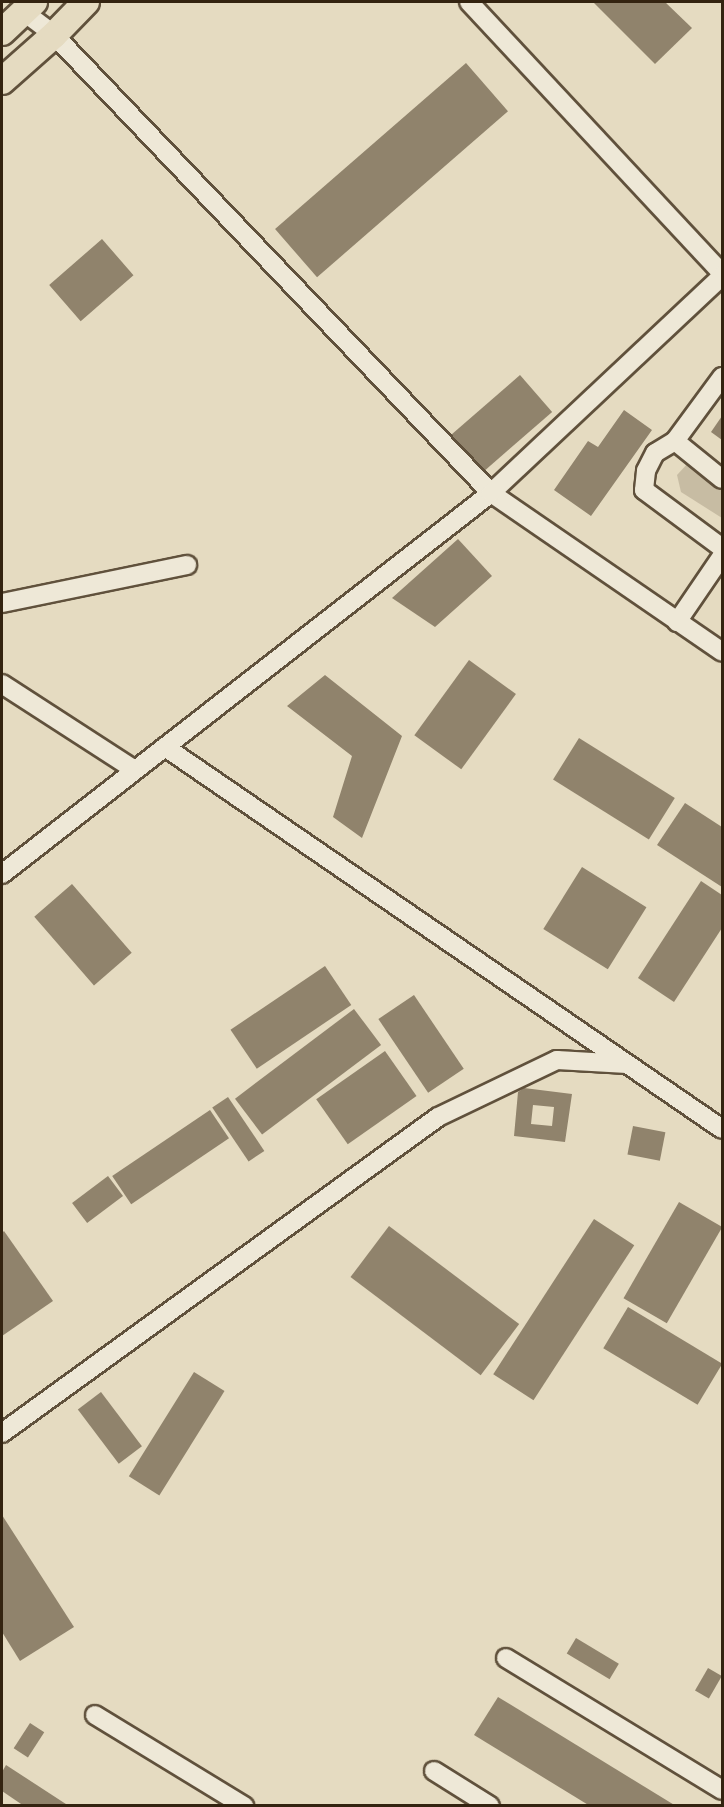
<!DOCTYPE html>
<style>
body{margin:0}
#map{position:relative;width:724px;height:1807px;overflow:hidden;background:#e5dbc1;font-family:"Libre Caslon Text",serif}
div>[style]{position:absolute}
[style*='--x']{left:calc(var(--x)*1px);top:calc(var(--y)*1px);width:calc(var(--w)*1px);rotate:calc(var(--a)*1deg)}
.green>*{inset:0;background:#c7bca3}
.building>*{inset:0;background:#90836c;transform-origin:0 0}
.roads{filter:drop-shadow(2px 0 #60513c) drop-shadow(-2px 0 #60513c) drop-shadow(0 2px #60513c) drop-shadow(0 -2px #60513c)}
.minor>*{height:18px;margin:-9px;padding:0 9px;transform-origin:9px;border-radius:9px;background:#eee8d7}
.highway>*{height:26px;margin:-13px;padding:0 13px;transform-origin:13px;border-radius:13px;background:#e5dbc1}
span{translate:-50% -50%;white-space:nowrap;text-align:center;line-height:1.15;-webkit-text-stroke:6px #eee8d7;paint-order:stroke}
.frame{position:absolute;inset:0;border:3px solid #332310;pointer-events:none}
</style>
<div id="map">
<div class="green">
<div style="clip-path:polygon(689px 462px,722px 476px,722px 518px,681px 492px,677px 475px)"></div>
</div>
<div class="building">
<div style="clip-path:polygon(593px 2px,665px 2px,692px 28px,655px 64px)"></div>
<div style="left:466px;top:63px;width:64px;height:253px;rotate:49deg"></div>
<div style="left:102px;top:239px;width:48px;height:70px;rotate:49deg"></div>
<div style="left:520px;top:375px;width:49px;height:93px;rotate:49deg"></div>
<div style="clip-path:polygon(624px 410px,652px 430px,591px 516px,554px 490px,588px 441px,598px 447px)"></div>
<div style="clip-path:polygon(722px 416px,722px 440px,711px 432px)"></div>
<div style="clip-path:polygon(458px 539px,492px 576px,435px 627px,392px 598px)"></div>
<div style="left:469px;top:660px;width:58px;height:93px;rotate:36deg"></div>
<div style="clip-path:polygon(325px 675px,402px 736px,362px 838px,333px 817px,352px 756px,287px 706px)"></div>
<div style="left:579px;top:738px;width:113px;height:49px;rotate:32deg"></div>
<div style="clip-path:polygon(685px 803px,722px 827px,722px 887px,657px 845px)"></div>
<div style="left:582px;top:867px;width:76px;height:73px;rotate:32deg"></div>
<div style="clip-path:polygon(701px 881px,722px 895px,722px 928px,674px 1002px,638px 978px)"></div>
<div style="left:72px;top:884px;width:91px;height:50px;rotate:49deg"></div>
<div style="left:325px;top:966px;width:47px;height:114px;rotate:56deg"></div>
<div style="left:414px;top:995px;width:89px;height:43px;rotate:56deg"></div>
<div style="left:354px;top:1009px;width:45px;height:149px;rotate:53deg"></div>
<div style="left:385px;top:1051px;width:55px;height:84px;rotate:55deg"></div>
<div style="clip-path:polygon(evenodd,524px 1088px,572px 1094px,565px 1142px,514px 1136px,518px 1092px,524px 1088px,533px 1105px,554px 1107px,552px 1126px,531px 1124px,533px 1105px)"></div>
<div style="left:228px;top:1097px;width:65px;height:19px;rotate:56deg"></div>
<div style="left:210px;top:1110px;width:34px;height:118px;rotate:56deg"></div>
<div style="left:633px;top:1126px;width:33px;height:29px;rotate:11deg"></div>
<div style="left:108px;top:1176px;width:25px;height:45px;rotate:53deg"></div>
<div style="left:679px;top:1202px;width:50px;height:111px;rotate:30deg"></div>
<div style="left:594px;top:1219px;width:48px;height:185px;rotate:33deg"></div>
<div style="left:389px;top:1226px;width:163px;height:64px;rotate:37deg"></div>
<div style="clip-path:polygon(4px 1231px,53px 1301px,2px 1336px,2px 1233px)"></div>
<div style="left:628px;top:1307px;width:110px;height:48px;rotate:31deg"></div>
<div style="left:194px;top:1372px;width:36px;height:123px;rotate:32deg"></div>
<div style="left:101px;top:1392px;width:68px;height:29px;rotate:53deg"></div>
<div style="clip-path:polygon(2px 1515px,74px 1627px,20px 1661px,2px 1632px)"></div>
<div style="left:576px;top:1638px;width:50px;height:18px;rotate:31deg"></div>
<div style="left:708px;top:1668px;width:16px;height:26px;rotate:30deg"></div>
<div style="clip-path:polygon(498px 1697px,676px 1806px,590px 1806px,474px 1735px)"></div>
<div style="left:30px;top:1723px;width:17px;height:30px;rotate:33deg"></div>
<div style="clip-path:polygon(6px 1765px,69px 1806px,24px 1806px,2px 1791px,2px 1772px)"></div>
</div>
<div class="roads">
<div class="minor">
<div style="--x:469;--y:2;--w:371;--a:47"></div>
<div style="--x:24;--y:12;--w:38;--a:37"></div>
<div style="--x:54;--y:35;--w:633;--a:46.34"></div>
<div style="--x:491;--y:493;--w:280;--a:34.5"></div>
<div style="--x:722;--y:377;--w:79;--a:126.3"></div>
<div style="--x:675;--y:441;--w:23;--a:149"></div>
<div style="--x:655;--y:453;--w:20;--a:117"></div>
<div style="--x:646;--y:471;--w:19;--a:96"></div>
<div style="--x:644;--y:490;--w:97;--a:36.6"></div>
<div style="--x:675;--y:441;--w:60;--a:39"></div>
<div style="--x:2;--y:603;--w:189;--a:-11.6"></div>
<div style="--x:677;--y:622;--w:80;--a:-55.7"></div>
<div style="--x:2;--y:684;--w:158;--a:32.9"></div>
<div style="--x:165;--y:747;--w:675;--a:34.44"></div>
<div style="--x:2;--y:874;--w:620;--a:-37.92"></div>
<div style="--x:491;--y:493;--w:317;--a:-43.2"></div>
<div style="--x:2;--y:1433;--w:538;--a:-35.93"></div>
<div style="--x:438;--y:1117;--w:132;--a:-25.6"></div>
<div style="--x:557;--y:1060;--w:70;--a:3.3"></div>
<div style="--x:506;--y:1658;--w:253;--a:31.4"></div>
<div style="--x:95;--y:1715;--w:175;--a:31.4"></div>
<div style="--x:434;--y:1771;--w:66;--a:32"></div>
</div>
<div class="highway">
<div style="--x:2;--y:32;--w:44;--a:-43.2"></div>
<div style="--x:2;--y:81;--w:69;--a:-41.5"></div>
<div style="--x:54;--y:35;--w:46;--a:-45.9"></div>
</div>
</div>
<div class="frame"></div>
</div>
